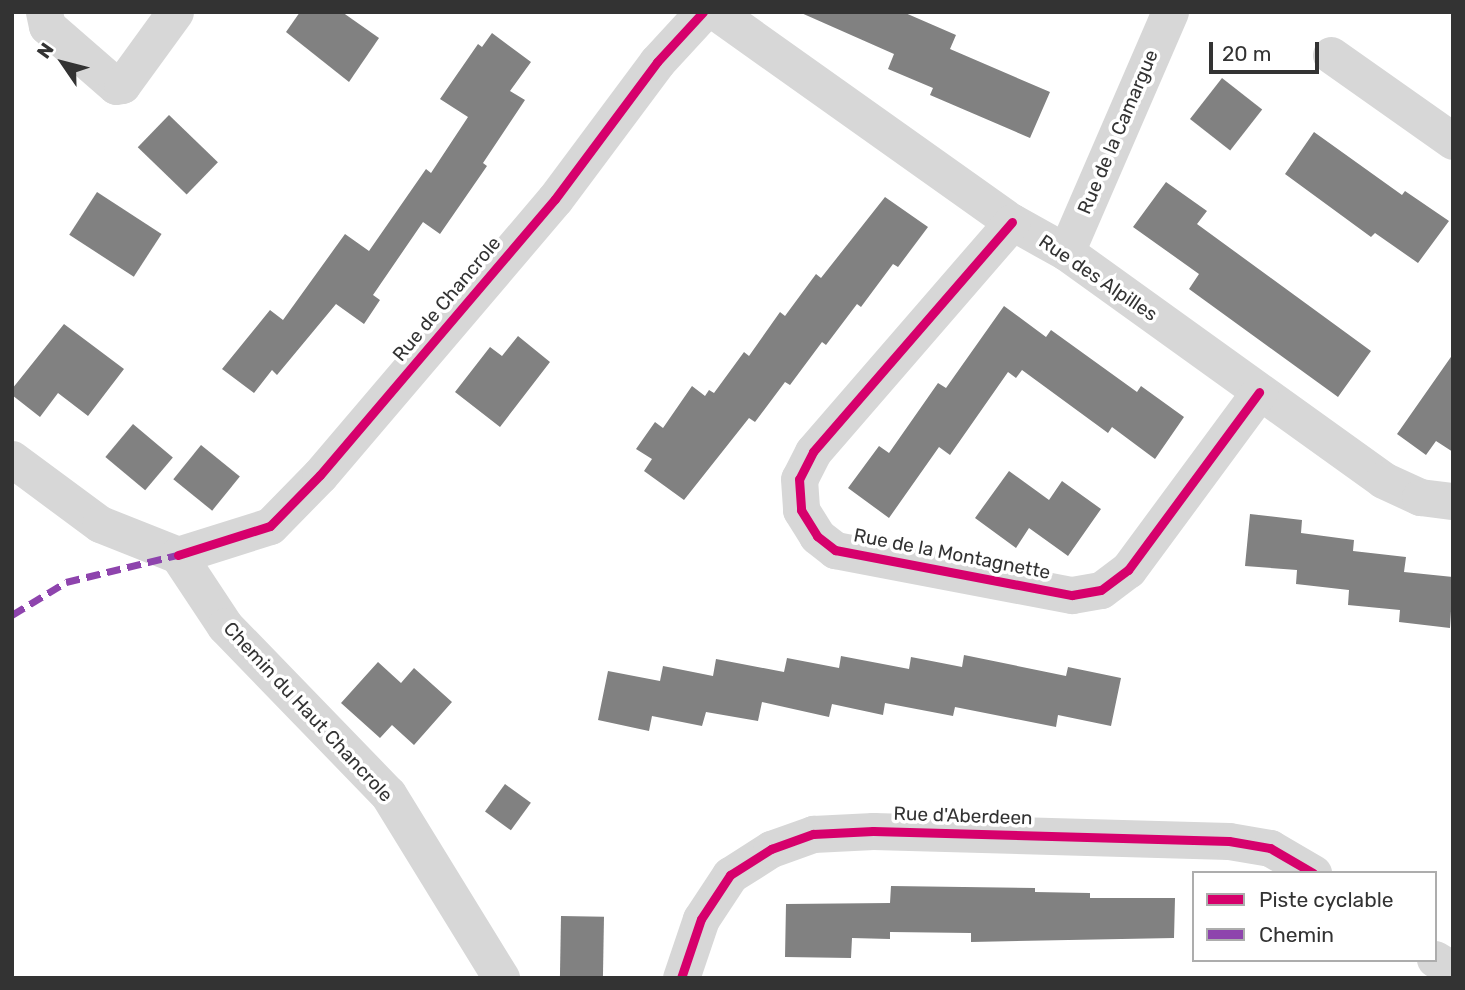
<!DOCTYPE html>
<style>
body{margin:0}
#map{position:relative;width:1465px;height:990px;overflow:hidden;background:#fff;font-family:Rubik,sans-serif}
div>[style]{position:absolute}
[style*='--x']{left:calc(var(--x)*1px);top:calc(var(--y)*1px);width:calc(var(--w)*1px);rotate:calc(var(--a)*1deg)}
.building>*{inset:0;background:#818181;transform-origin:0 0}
.street>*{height:37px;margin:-18.5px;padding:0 18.5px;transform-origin:18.5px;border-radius:18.5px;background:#d7d7d7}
.quiet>*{height:7px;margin-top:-3.5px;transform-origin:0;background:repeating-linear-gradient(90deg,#8e44ad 0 14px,transparent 0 21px)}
.cycleway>*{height:9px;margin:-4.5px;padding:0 4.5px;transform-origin:4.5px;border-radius:4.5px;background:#d6006c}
span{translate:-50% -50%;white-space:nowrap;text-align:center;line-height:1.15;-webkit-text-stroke:7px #fff;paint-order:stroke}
.street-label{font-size:19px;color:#333}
.frame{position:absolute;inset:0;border:14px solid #333;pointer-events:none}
.legend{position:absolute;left:1192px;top:871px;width:245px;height:91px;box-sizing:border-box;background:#fff;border:2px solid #adadad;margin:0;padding:9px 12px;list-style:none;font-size:21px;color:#333}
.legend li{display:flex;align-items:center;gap:14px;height:35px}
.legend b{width:35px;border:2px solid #adadad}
.north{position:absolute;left:28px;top:28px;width:70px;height:70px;-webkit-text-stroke:5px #fff;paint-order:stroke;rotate:305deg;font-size:19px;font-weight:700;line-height:28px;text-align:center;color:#333}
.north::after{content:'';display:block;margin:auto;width:24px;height:32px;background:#333;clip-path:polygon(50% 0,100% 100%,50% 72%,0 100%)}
.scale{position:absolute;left:1209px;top:42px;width:110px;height:32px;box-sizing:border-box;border:4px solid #333;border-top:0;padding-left:9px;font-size:21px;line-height:24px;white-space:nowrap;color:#333;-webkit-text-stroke:5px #fff;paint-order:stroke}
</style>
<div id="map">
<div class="building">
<div style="clip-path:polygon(300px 12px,342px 12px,379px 38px,349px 82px,286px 32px)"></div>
<div style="clip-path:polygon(799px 12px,903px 12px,956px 35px,950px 49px,1050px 92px,1030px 138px,930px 95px,933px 88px,888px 69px,894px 54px)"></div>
<div style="clip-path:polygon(492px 33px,531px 62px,510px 91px,525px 100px,483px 163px,487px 166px,440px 234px,423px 222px,373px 295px,380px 300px,364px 324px,336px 304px,277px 375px,272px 370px,254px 393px,222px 369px,270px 310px,283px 320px,345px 234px,369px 251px,426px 169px,431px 173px,468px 117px,440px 99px,478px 44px,482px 47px)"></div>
<div style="left:1222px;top:78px;width:51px;height:52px;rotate:38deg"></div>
<div style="left:169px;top:115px;width:68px;height:45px;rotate:44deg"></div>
<div style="clip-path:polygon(1314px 132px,1402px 195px,1405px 191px,1449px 221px,1418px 263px,1375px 233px,1371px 237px,1285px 174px)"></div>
<div style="clip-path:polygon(1166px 182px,1207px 211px,1197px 224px,1371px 351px,1338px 397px,1189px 289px,1199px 274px,1133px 227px)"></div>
<div style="left:97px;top:192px;width:77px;height:51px;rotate:33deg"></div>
<div style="clip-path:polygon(885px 197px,928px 227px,898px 267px,893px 264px,861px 307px,857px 304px,826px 345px,822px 342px,790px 385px,785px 382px,755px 422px,749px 418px,684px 500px,644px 471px,652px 459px,636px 449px,655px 422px,663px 428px,692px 386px,705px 396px,709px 390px,714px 393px,744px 352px,749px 356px,780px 312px,785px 316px,816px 274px,821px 278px)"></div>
<div style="clip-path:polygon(1004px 306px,1046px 337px,1051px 330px,1137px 392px,1141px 386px,1184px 417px,1155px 459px,1112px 427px,1108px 433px,1022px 370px,1016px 378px,1008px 372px,950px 455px,939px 447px,889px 518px,848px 488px,879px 446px,889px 453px,938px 383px,946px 388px)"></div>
<div style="clip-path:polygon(64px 324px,124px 369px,88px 416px,58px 393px,40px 417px,12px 395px,12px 389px)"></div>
<div style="clip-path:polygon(518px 336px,550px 362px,500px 427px,455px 392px,490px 347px,502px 356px)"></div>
<div style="clip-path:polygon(1453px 354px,1453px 452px,1436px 441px,1426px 455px,1397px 434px)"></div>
<div style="left:133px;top:424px;width:52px;height:43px;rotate:40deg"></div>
<div style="left:201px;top:445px;width:50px;height:44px;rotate:39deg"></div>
<div style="clip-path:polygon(1009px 471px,1049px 500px,1062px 481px,1101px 509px,1068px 556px,1029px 528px,1016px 548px,975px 518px)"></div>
<div style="clip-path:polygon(1250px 514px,1302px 520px,1301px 533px,1354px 540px,1353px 551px,1406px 557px,1404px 572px,1453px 577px,1450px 628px,1399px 622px,1400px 610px,1348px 605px,1349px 590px,1296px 584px,1297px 570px,1245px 566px)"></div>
<div style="clip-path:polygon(964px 655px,1066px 676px,1068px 667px,1121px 678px,1111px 726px,1058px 715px,1056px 727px,955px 707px,953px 716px,885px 703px,883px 715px,832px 704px,829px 717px,762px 702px,758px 721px,706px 712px,702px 726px,652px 716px,649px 731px,598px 720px,608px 671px,660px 681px,663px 666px,713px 676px,716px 659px,784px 672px,787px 658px,839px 668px,841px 656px,909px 669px,911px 657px,962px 667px)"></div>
<div style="clip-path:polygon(378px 662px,401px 683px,414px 668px,452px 702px,414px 745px,392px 725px,380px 738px,341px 703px)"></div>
<div style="left:505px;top:784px;width:32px;height:34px;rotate:36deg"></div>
<div style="clip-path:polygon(891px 886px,1035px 888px,1035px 892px,1090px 893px,1090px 898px,1175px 898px,1174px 938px,971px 942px,971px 933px,890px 932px,890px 939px,852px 938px,851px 958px,785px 957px,786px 904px,890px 903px)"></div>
<div style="left:561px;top:916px;width:43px;height:62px;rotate:1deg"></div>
</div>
<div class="street">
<div style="--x:44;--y:12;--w:14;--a:78"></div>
<div style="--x:47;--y:26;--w:91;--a:41"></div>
<div style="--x:116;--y:86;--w:6;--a:-9"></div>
<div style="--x:122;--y:85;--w:90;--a:-54"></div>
<div style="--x:716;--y:12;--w:363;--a:35.4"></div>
<div style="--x:1012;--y:222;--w:62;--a:29.1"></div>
<div style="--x:1066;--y:252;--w:390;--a:35.7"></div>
<div style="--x:1383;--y:480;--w:41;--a:24.7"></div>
<div style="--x:1420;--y:497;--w:33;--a:7"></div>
<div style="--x:1331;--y:55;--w:149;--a:35.2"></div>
<div style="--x:1012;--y:222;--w:304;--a:130.9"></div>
<div style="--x:813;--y:452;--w:30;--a:117"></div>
<div style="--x:799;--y:479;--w:31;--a:86"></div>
<div style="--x:801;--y:510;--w:31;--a:58"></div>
<div style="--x:817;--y:536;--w:23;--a:38"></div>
<div style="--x:835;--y:550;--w:241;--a:10.8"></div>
<div style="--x:1072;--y:595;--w:29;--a:-10"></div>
<div style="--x:1101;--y:590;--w:34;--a:-37"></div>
<div style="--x:1128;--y:570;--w:221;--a:-53.6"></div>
<div style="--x:1066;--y:252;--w:262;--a:-66.6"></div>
<div style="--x:12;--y:459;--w:109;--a:36.5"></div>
<div style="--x:100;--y:524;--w:84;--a:21.7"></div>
<div style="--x:178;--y:555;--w:96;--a:-17.5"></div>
<div style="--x:270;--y:526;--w:71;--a:-45.6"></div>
<div style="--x:320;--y:475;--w:362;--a:-49.6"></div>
<div style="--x:555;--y:199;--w:171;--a:-53.3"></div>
<div style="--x:657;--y:62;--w:68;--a:-47.4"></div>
<div style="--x:178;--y:555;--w:85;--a:56.5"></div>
<div style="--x:225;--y:626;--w:234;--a:45.9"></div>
<div style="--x:388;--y:794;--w:216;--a:58.4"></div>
<div style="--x:1435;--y:959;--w:21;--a:31"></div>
<div style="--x:681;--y:978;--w:62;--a:-71.3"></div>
<div style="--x:701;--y:919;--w:53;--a:-56.6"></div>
<div style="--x:730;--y:875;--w:49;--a:-32.4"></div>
<div style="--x:771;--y:849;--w:45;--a:-19.7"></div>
<div style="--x:813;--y:834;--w:60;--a:-2.9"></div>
<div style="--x:873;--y:831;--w:356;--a:1.6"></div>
<div style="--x:1229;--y:841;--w:42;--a:9.7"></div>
<div style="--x:1270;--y:848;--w:50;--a:30.2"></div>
</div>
<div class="quiet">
<div style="--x:12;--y:615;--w:63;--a:-31.4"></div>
<div style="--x:66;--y:582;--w:115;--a:-13.6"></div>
</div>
<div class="cycleway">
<div style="--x:1012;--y:222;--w:304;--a:130.9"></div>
<div style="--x:813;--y:452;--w:30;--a:117"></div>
<div style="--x:799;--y:479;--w:31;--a:86"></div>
<div style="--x:801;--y:510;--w:31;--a:58"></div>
<div style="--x:817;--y:536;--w:23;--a:38"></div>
<div style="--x:835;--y:550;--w:241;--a:10.8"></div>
<div style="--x:1072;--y:595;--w:29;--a:-10"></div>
<div style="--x:1101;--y:590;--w:34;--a:-37"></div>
<div style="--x:1128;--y:570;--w:221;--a:-53.6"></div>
<div style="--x:178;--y:555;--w:96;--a:-17.5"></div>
<div style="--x:270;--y:526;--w:71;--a:-45.6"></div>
<div style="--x:320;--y:475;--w:362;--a:-49.6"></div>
<div style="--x:555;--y:199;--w:171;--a:-53.3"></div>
<div style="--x:657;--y:62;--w:68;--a:-47.4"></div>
<div style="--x:681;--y:978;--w:62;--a:-71.3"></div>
<div style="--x:701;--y:919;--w:53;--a:-56.6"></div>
<div style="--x:730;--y:875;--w:49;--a:-32.4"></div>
<div style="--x:771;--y:849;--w:45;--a:-19.7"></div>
<div style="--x:813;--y:834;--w:60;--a:-2.9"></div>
<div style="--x:873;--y:831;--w:356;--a:1.6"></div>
<div style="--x:1229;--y:841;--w:42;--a:9.7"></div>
<div style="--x:1270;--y:848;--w:50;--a:30.2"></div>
</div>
<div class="street-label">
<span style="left:1118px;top:132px;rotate:-67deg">Rue de la Camargue</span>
<span style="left:1098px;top:278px;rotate:34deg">Rue des Alpilles</span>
<span style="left:447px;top:299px;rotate:-50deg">Rue de Chancrole</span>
<span style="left:952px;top:554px;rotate:11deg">Rue de la Montagnette</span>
<span style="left:308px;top:712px;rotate:47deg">Chemin du Haut Chancrole</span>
<span style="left:963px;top:816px;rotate:2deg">Rue d'Aberdeen</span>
</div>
<div class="frame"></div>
<ul class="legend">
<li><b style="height:9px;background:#d6006c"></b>Piste cyclable</li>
<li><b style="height:9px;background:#8e44ad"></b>Chemin</li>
</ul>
<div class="north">N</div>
<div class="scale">20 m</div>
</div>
